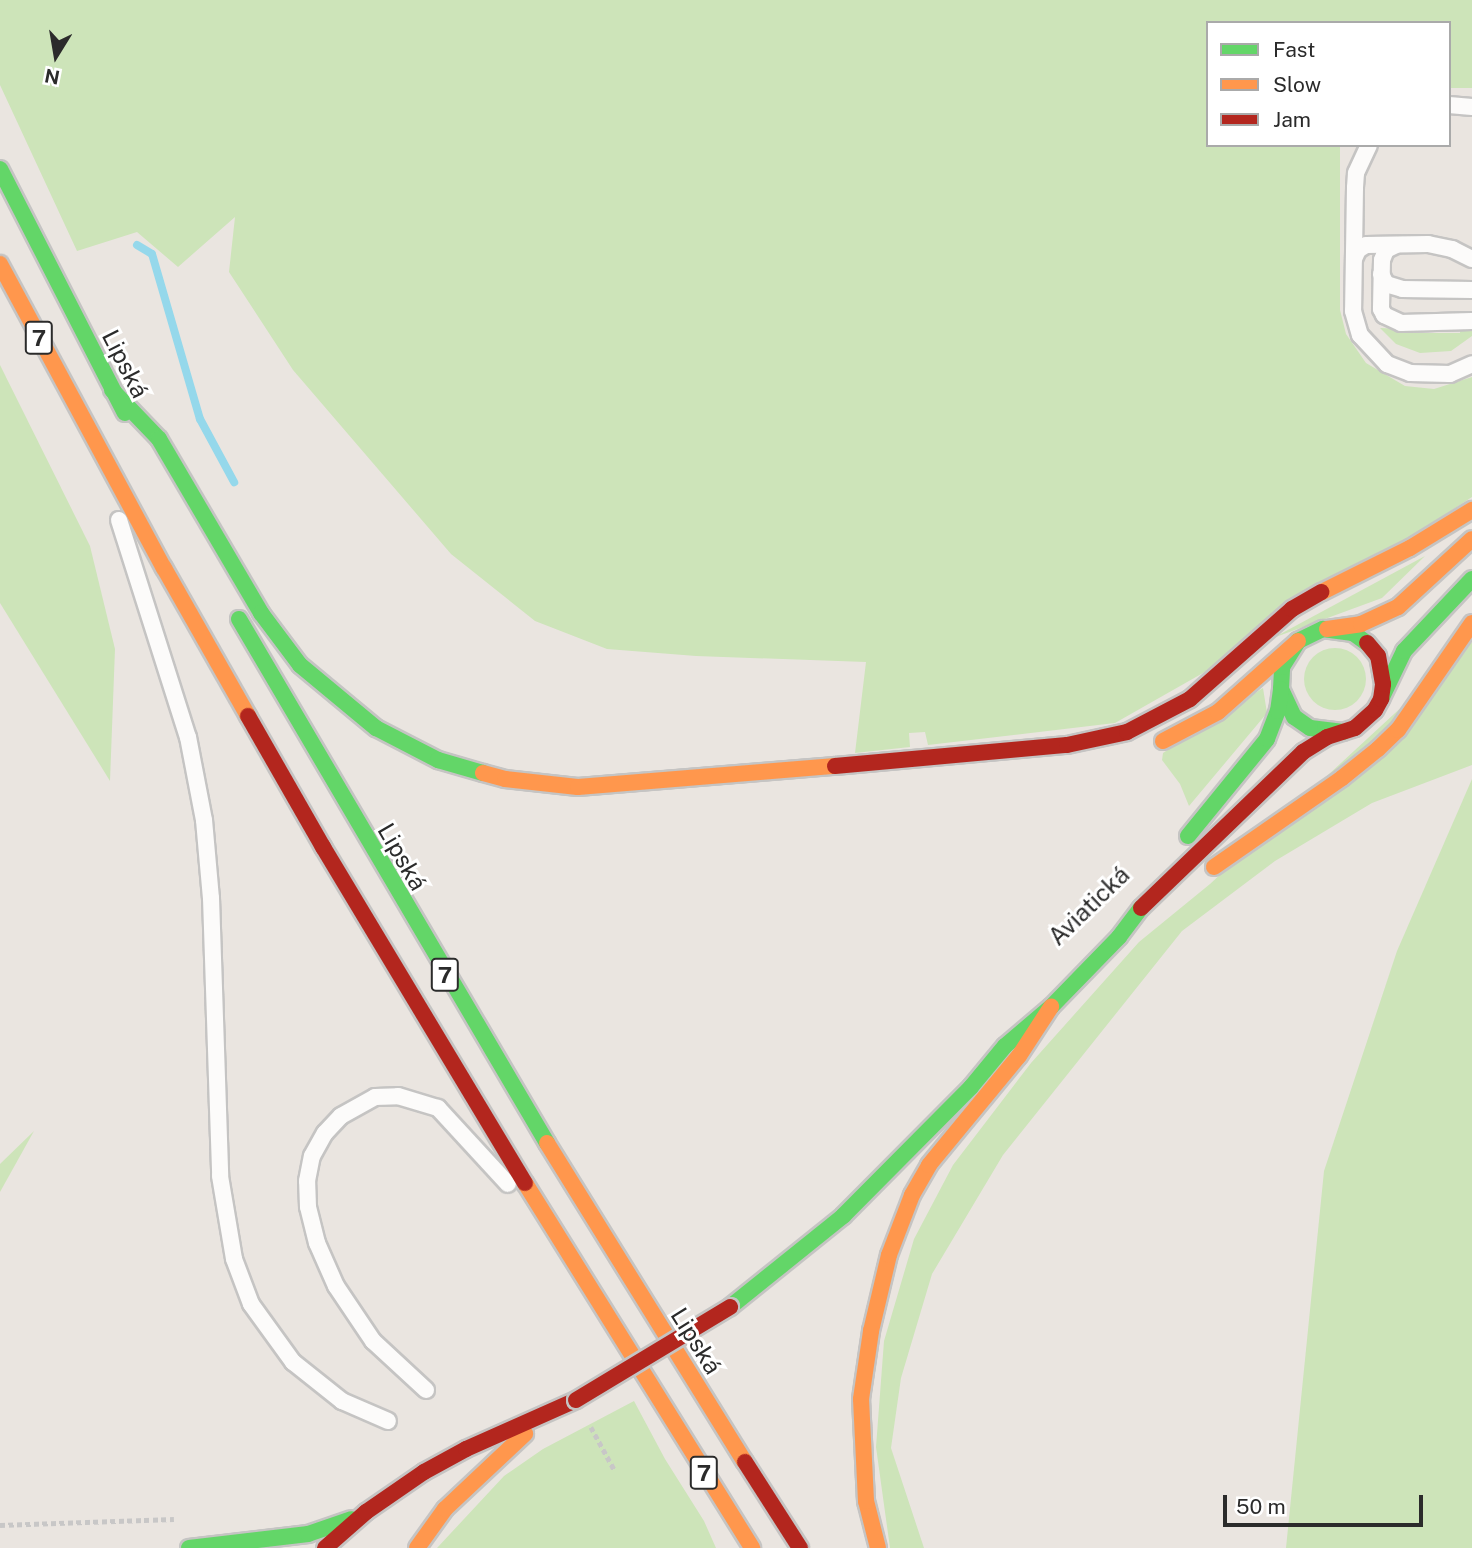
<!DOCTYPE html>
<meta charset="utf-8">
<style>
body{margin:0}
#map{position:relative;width:1472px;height:1548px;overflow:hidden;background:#eae5e0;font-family:"Public Sans",sans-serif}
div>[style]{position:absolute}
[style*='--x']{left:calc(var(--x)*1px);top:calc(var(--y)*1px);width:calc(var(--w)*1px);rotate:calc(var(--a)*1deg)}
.green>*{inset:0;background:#cde4b9}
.round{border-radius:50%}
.stream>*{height:8px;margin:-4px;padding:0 4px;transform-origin:4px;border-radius:4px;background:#95d8eb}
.path>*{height:4.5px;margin-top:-2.25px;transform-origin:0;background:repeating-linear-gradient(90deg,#c8c7c7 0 5px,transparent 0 8.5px)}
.roads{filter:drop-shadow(2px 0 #c5c4c3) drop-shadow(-2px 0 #c5c4c3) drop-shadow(0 2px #c5c4c3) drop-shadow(0 -2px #c5c4c3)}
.lane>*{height:16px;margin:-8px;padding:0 8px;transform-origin:8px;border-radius:8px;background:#fcfbfa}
.fast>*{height:16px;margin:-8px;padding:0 8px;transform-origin:8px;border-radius:8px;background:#63d668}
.slow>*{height:16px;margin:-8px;padding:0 8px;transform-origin:8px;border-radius:8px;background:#ff974d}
.jam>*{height:16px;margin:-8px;padding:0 8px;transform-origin:8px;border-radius:8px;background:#b3261e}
.bridges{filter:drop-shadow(2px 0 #c5c4c3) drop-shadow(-2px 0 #c5c4c3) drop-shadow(0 2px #c5c4c3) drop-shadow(0 -2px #c5c4c3)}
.jam-bridge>*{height:16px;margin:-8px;padding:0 8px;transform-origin:8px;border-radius:8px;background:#b3261e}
span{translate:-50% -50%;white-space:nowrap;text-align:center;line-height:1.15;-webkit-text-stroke:6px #fff;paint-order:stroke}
.shield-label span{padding:2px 5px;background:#fff;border:2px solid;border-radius:5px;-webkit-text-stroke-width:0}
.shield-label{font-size:23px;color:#2b2b2b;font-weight:700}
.street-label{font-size:24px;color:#2b2b2b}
.legend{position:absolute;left:1206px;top:21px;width:245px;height:126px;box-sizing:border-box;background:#fff;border:2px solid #aaa;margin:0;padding:9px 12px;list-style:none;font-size:21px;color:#2b2b2b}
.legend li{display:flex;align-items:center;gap:14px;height:35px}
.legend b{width:35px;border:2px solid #aaa}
.north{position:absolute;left:21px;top:21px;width:70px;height:70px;-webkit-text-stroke:5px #fff;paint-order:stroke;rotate:191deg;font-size:19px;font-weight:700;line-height:28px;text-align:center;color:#2b2b2b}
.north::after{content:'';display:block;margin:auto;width:24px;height:32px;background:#2b2b2b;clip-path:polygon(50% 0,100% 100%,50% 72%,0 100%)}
.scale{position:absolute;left:1223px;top:1495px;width:200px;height:32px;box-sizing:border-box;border:4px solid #2b2b2b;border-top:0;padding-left:9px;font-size:21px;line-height:24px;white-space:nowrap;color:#2b2b2b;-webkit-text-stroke:5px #fff;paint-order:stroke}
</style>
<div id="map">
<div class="green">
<div style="clip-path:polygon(0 0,1472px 0,1472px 88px,1449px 88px,1449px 23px,1208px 23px,1208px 145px,1340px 145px,1340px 310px,1346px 334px,1366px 363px,1405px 386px,1434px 389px,1472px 377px,1472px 497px,1203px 673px,1115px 723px,928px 745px,925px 732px,909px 733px,910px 747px,855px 753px,866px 662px,696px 656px,607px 649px,535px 621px,451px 554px,293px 370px,229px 272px,235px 217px,178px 267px,137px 232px,77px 251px,0 85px)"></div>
<div style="clip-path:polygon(1380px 328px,1407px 329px,1408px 333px,1460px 333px,1460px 328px,1472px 328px,1472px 336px,1451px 351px,1420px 353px,1396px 344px)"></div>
<div style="clip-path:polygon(0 365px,90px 546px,115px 649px,110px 781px,0 603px)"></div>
<div style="clip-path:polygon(1425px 556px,1382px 598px,1273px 638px)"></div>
<div style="clip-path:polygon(1472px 642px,1472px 765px,1372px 803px,1275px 861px,1182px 931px,1003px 1155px,932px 1274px,901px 1378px,891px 1448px,924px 1548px,890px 1548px,876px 1447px,884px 1341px,914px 1239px,953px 1165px,1031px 1063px,1139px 942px,1210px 884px)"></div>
<div class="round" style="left:1304px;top:648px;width:62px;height:62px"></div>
<div style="clip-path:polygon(1263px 688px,1267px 713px,1189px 806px,1180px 784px,1162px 760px,1163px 753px)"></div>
<div style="clip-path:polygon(1472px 779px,1472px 1548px,1286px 1548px,1324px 1171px,1397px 951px)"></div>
<div style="clip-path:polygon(34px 1131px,0 1192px,0 1164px)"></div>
<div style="clip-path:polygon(634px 1401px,665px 1459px,704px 1521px,716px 1548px,437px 1548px,504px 1476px,543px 1449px)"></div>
</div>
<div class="stream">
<div style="--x:137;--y:245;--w:17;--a:31"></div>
<div style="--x:152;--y:254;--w:172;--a:73.8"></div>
<div style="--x:200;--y:419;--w:72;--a:61.6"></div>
</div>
<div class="path">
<div style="--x:591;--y:1427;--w:48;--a:61.3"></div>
<div style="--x:0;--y:1525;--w:174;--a:-2"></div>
</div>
<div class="roads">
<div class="lane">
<div style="--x:1449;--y:105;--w:23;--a:5"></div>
<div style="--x:1369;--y:145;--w:31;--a:115"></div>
<div style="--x:1356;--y:173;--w:15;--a:94"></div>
<div style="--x:1355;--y:188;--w:123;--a:90.9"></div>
<div style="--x:1353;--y:311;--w:25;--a:74"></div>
<div style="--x:1360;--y:335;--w:40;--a:47"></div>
<div style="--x:1387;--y:364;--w:25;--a:21"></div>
<div style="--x:1410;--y:373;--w:40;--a:1.4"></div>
<div style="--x:1450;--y:374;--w:24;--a:-24"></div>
<div style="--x:1396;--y:245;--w:11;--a:153"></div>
<div style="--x:1386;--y:250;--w:11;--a:112"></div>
<div style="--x:1382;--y:260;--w:49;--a:91.2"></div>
<div style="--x:1381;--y:309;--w:7;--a:63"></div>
<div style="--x:1384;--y:315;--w:19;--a:25"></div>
<div style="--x:1401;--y:323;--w:71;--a:-1.6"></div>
<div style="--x:1354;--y:259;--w:10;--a:-66"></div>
<div style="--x:1358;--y:250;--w:9;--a:-32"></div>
<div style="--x:1366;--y:245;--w:62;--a:-0.9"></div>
<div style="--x:1428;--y:244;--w:25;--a:12"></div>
<div style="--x:1452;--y:249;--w:22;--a:27"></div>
<div style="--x:1381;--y:274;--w:11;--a:63"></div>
<div style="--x:1386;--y:284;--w:17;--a:17"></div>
<div style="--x:1402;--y:289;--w:70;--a:0.8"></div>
<div style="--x:119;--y:520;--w:228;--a:72.4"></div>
<div style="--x:188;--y:737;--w:85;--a:79.1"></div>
<div style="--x:204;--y:820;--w:78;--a:84.9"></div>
<div style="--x:211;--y:898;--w:278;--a:88.1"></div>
<div style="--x:220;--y:1176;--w:84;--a:80.4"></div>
<div style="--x:234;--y:1259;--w:48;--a:69.3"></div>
<div style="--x:251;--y:1304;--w:72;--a:54.1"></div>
<div style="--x:293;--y:1362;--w:63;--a:38.5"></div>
<div style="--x:342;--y:1401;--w:50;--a:23.5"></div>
<div style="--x:426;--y:1390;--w:72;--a:-137.2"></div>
<div style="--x:373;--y:1341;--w:66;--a:-123.9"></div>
<div style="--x:336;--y:1286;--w:47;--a:-113.8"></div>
<div style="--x:317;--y:1243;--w:37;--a:-104"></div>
<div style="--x:308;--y:1207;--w:26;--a:-92"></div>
<div style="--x:307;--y:1181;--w:25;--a:-79"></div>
<div style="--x:312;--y:1156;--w:26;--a:-61"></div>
<div style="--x:325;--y:1133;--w:23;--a:-47"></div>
<div style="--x:341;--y:1116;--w:39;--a:-29"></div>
<div style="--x:375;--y:1097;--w:23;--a:-2"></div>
<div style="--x:398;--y:1096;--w:42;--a:16.7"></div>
<div style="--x:438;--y:1108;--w:103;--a:47.4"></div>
</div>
<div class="fast">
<div style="--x:0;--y:169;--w:274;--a:62.9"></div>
<div style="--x:112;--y:390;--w:68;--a:46.2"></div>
<div style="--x:159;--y:439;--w:202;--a:59.6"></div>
<div style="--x:261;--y:613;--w:65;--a:53.1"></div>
<div style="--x:300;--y:665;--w:99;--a:39.7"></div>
<div style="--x:376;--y:728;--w:70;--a:27.3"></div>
<div style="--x:438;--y:760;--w:47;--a:16.1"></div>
<div style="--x:239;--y:619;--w:608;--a:59.55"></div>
<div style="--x:1382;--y:697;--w:51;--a:-64.4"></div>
<div style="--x:1404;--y:651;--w:99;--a:-46.6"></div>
<div style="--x:1343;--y:732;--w:33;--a:-173"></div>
<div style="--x:1310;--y:728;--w:19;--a:-145"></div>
<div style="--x:1294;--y:717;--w:31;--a:-115"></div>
<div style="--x:1281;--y:689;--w:22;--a:-87"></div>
<div style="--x:1282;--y:667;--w:31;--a:-58"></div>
<div style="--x:1298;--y:641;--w:28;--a:-26"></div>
<div style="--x:1323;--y:629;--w:30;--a:8"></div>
<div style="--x:1353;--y:633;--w:17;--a:36"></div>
<div style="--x:1188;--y:836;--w:125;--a:-50.8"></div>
<div style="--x:1267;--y:739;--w:30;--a:-69"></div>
<div style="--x:1278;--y:711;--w:22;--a:-82"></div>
<div style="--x:730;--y:1307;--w:145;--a:-38.8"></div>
<div style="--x:843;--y:1216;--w:182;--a:-45.2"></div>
<div style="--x:971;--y:1087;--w:53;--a:-50.3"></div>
<div style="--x:1005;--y:1046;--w:60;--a:-40.3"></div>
<div style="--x:1051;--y:1007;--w:98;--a:-45.8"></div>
<div style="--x:1119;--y:937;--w:36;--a:-53"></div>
<div style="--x:189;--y:1548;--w:120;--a:-6.7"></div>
<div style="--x:308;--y:1534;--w:46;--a:-18.8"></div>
</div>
<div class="slow">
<div style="--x:0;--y:264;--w:345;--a:61.7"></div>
<div style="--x:164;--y:568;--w:170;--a:60.4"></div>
<div style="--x:1322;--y:592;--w:98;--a:-26.6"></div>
<div style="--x:1410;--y:548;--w:73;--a:-31.5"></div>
<div style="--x:1327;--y:629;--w:34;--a:-8"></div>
<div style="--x:1361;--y:624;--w:41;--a:-24.7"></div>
<div style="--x:1398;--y:607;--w:100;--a:-42.6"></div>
<div style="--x:1163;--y:741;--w:62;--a:-27.8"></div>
<div style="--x:1218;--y:712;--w:107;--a:-41.6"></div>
<div style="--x:483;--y:773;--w:23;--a:15"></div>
<div style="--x:505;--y:779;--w:73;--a:6.3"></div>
<div style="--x:578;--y:787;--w:258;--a:-4.7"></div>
<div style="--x:1214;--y:867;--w:156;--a:-34.8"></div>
<div style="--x:1342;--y:778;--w:46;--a:-38.9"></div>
<div style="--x:1378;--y:749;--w:28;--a:-44"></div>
<div style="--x:1398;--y:730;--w:130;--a:-55.3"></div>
<div style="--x:547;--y:1143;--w:375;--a:58.2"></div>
<div style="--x:525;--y:1183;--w:430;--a:58.1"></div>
<div style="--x:417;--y:1548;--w:48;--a:-54.3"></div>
<div style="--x:445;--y:1509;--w:110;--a:-43.2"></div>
<div style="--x:878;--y:1548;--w:49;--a:-104.3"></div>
<div style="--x:866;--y:1501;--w:102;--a:-92.8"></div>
<div style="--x:861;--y:1399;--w:69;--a:-81.6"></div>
<div style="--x:871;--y:1331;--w:78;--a:-76.7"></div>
<div style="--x:889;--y:1255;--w:64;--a:-69"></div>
<div style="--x:912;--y:1195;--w:34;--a:-60"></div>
<div style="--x:929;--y:1165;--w:141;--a:-50.5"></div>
<div style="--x:1019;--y:1056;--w:59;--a:-56.9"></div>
</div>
<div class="jam">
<div style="--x:248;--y:716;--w:151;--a:60.2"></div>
<div style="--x:323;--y:847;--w:392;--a:59"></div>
<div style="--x:835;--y:766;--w:233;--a:-5.2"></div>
<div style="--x:1067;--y:745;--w:61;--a:-12.2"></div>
<div style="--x:1127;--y:732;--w:71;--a:-27.6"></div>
<div style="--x:1190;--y:699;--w:136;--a:-41.4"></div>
<div style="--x:1292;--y:609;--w:34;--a:-30"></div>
<div style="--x:1141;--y:908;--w:225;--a:-43.9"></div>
<div style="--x:1303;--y:752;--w:28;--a:-32"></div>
<div style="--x:1327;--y:737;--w:29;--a:-18"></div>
<div style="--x:1355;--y:728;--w:27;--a:-42"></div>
<div style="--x:1375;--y:710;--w:13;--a:-61"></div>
<div style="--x:1381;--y:699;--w:15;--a:-82"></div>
<div style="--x:1383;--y:684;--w:28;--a:-100"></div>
<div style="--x:1378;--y:656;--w:17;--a:-130"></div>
<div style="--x:745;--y:1462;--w:102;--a:57.4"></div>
<div style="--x:325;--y:1548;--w:55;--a:-41.3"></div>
<div style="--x:366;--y:1512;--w:70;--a:-34.6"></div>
<div style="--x:424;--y:1472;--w:48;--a:-28.7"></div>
<div style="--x:466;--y:1449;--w:120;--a:-24"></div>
</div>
</div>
<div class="bridges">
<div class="jam-bridge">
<div style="--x:576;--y:1400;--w:180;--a:-31.1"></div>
</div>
</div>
<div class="shield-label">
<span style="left:39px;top:338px">7</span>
<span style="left:445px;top:975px">7</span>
<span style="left:704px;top:1473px">7</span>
</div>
<div class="street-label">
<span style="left:125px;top:364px;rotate:63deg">Lipská</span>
<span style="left:402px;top:857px;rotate:60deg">Lipská</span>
<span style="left:1089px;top:906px;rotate:-44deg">Aviatická</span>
<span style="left:696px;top:1341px;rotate:58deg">Lipská</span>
</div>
<ul class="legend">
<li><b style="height:9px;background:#63d668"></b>Fast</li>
<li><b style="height:9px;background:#ff974d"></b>Slow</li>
<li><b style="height:9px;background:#b3261e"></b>Jam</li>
</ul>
<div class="north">N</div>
<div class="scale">50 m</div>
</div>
